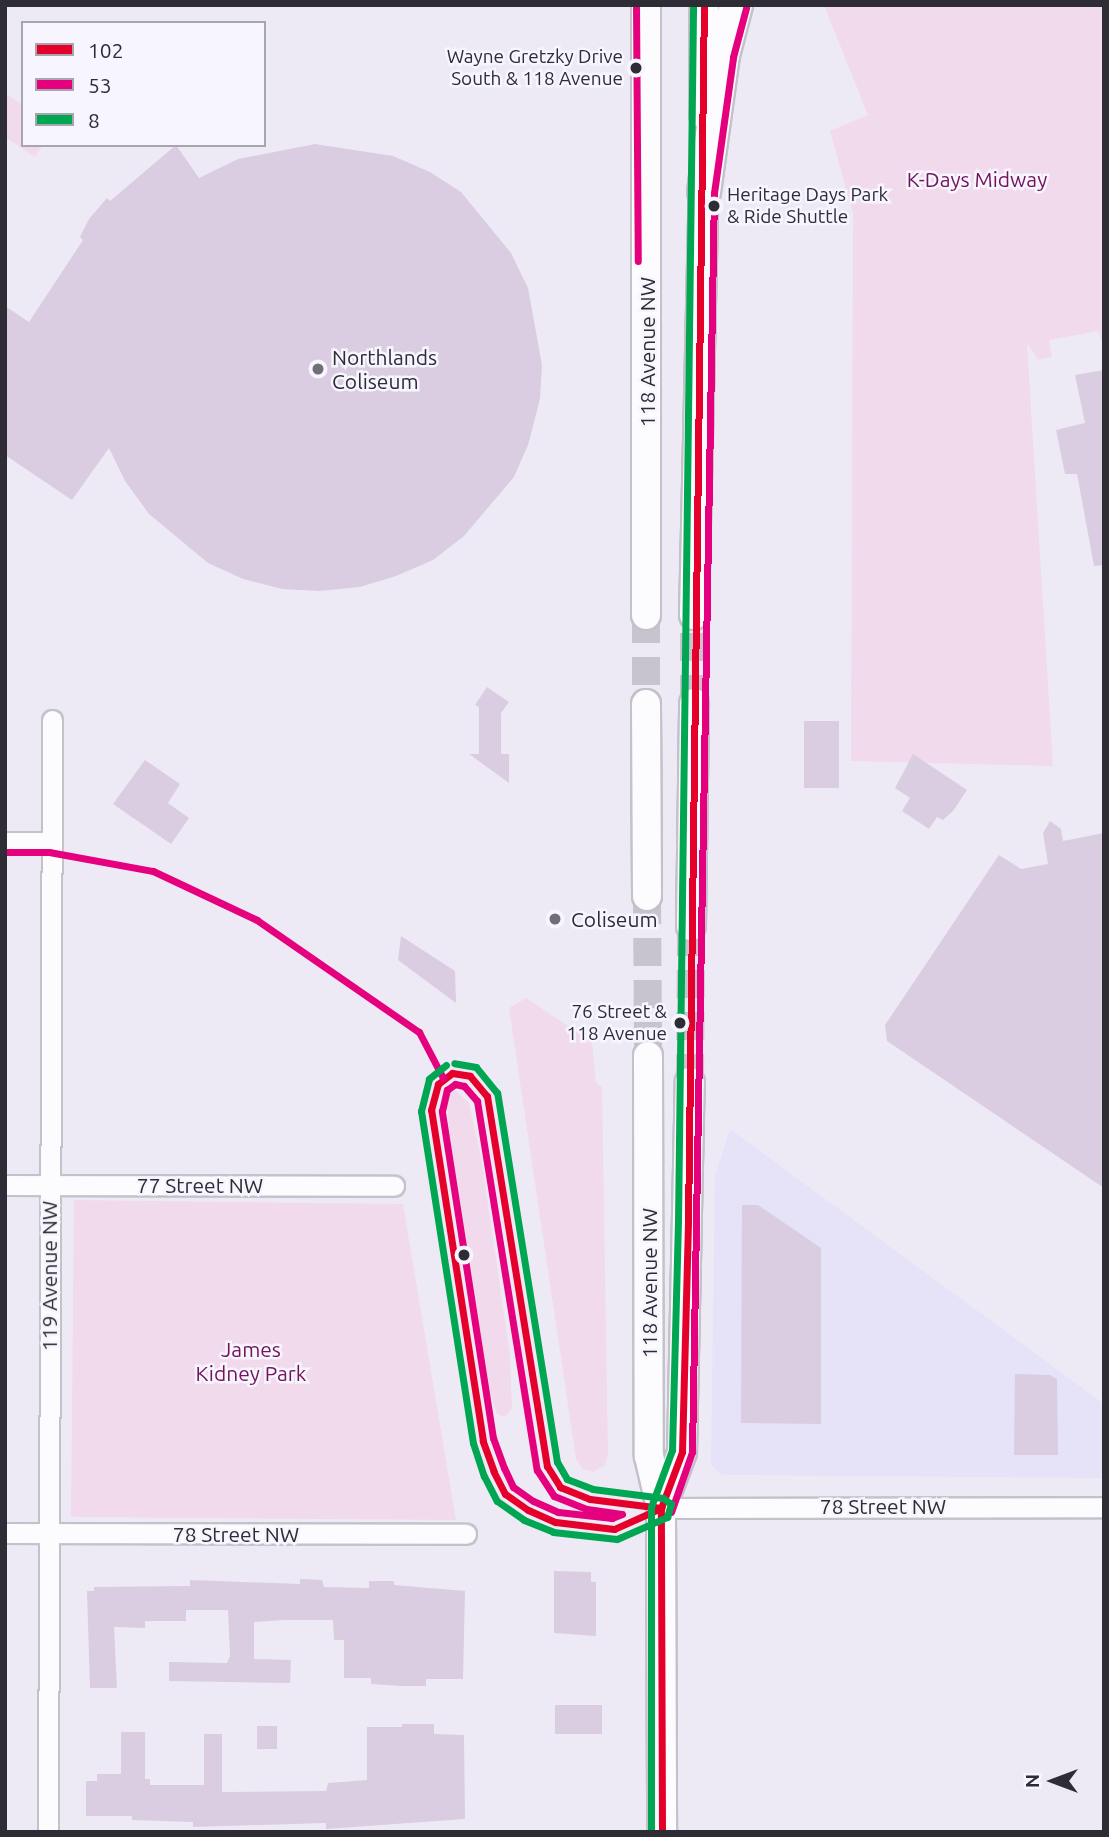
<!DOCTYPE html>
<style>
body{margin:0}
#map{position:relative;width:1109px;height:1837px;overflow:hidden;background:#edeaf6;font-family:Ubuntu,sans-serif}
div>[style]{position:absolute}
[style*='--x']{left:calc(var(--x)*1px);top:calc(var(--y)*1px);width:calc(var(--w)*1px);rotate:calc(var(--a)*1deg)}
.built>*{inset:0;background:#e6e2f7}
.green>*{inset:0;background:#f2daed}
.building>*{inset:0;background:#dacde1;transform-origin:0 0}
.secondary-tunnel>*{height:28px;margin-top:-14px;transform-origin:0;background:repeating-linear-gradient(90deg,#c7c4cf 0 28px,transparent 0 42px)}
.roads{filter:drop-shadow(2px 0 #c3c1ca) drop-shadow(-2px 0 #c3c1ca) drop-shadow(0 2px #c3c1ca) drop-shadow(0 -2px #c3c1ca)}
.street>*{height:19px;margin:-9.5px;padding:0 9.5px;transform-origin:9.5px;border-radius:9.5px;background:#fcfcfe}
.secondary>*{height:28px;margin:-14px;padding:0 14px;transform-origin:14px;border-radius:14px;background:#fcfcfe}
.primary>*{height:32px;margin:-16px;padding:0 16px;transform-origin:16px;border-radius:16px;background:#fcfcfe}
.bus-1>*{height:7px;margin:-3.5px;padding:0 3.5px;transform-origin:3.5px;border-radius:3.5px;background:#e4002b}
.bus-2>*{height:7px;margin:-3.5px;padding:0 3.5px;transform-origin:3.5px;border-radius:3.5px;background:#e5007d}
.bus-3>*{height:7px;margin:-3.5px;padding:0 3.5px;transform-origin:3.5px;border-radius:3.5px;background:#00a651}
.dots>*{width:19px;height:19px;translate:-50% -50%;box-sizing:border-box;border:4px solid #f7f5fd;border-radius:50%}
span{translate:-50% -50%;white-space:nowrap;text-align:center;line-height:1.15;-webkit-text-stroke:5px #f7f5fd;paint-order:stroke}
.bus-label{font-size:19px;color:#2e2c34}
.right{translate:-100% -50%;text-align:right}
.left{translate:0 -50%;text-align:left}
.park-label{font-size:21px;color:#74125b}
.street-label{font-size:21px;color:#2e2c34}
.poi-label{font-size:21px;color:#2e2c34}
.frame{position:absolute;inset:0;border:7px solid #2e2c34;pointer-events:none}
.legend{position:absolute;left:21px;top:21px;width:245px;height:126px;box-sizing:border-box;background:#f7f5fd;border:2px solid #a7a5ad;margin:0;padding:9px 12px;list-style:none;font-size:21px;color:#2e2c34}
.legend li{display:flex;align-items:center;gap:14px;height:35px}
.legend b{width:35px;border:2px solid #a7a5ad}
.north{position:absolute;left:1018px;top:1746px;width:70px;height:70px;-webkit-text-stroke:5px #f7f5fd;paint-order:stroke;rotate:270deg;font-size:19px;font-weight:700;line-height:28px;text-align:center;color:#2e2c34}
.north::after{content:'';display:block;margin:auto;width:24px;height:32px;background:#2e2c34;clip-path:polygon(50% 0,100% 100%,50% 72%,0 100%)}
</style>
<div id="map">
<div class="built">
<div style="clip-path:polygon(730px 1129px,1104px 1404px,1104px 1478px,722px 1475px,711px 1465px,715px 1176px)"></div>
</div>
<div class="green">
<div style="clip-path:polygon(824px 5px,1104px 5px,1104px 347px,1098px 331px,1049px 340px,1052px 357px,1038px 360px,1027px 343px,1053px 766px,851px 761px,853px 214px,830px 131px,868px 115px)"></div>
<div style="clip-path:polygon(5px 93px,23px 105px,23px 145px,43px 145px,35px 157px,5px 137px)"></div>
<div style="clip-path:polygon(526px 998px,592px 1042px,596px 1083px,602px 1087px,608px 1455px,604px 1466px,593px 1472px,582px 1468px,576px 1459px,509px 1008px)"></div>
<div style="clip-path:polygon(455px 1090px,469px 1103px,481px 1157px,510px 1355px,512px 1408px,505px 1417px,497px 1414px,487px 1384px,453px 1166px,447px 1109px,450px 1094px)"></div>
<div style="clip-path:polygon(74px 1200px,403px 1204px,456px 1520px,71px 1517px)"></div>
</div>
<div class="building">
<div style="clip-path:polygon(315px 144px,393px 156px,430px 172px,461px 192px,511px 253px,528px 288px,542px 365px,540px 399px,528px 445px,514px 477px,464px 536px,433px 560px,396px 576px,360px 587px,320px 591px,282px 589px,243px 579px,208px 563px,149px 514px,125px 481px,109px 448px,72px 500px,5px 455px,5px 306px,29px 322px,83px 240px,80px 237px,89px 219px,107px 198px,110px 201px,176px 145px,199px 178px,238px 159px)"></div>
<div style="clip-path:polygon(1104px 370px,1104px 565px,1094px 566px,1077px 474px,1065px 474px,1056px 430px,1085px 423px,1075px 375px)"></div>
<div style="clip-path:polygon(487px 687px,509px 702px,501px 713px,501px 754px,509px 754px,509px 783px,469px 754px,479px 754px,479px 707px,475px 705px)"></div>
<div style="left:804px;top:721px;width:35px;height:67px"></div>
<div style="clip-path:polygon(913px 754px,967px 790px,953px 811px,943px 820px,937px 817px,929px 829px,902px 811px,910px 798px,895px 788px)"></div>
<div style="clip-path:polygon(145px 760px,180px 784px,168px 803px,189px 818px,171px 844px,113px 804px)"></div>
<div style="clip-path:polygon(1050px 821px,1061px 829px,1063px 841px,1104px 833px,1104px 1188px,887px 1041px,885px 1025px,999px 855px,1021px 869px,1048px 864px,1043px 833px)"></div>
<div style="clip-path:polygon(401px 936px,455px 971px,456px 1003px,398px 960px)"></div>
<div style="clip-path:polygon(742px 1205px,758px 1205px,821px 1248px,821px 1424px,741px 1423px)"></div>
<div style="clip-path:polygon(1015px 1374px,1050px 1375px,1057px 1379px,1058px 1455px,1014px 1455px)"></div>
<div style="clip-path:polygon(554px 1571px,591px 1572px,591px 1582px,596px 1582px,596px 1636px,554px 1633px)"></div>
<div style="clip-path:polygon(300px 1579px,322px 1580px,324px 1587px,369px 1588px,369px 1581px,394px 1581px,394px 1585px,465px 1591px,463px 1679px,426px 1679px,426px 1686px,401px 1686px,371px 1684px,371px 1678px,344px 1678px,344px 1640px,334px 1640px,333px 1620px,285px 1620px,254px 1622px,254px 1659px,291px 1660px,290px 1683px,169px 1681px,169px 1662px,227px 1663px,230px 1656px,228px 1610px,186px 1610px,186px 1621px,145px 1621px,145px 1628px,114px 1627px,117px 1688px,90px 1688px,87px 1591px,94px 1591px,94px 1587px,190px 1586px,190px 1580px,300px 1584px)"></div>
<div style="left:555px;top:1705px;width:47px;height:29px"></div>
<div style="clip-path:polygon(402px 1724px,434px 1724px,434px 1734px,464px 1735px,465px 1819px,326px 1829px,326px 1823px,193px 1827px,193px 1822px,132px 1820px,132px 1816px,86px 1816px,86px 1781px,97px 1781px,97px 1774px,121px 1774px,121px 1732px,145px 1732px,145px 1779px,150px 1779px,150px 1785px,204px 1785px,204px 1734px,222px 1734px,222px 1792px,326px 1791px,328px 1783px,367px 1780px,367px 1727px,402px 1727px)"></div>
<div style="left:257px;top:1726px;width:20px;height:23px"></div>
</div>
<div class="secondary-tunnel">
<div style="--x:646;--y:615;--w:89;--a:90"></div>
<div style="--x:694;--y:703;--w:88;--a:-90"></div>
<div style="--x:647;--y:896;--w:160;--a:89.6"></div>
<div style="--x:690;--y:1082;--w:156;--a:-89.6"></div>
</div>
<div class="roads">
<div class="street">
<div style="--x:5;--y:842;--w:45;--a:0"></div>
<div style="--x:5;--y:1185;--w:389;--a:0.1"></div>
<div style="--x:661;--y:1508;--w:443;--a:-0.1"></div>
<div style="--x:5;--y:1533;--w:461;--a:0.1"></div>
<div style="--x:48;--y:1832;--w:1112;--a:-89.79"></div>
</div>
<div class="secondary">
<div style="--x:704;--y:114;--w:109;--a:-90"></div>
<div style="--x:646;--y:615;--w:610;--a:-90"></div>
<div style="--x:694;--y:615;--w:446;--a:-88.7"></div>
<div style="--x:646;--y:704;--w:192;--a:89.7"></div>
<div style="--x:691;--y:926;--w:223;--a:-89.2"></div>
<div style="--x:648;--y:1056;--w:400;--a:89.9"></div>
<div style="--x:649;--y:1456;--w:53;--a:77"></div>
<div style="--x:661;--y:1508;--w:324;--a:89.8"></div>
<div style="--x:661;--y:1508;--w:60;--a:-69.4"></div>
<div style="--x:682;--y:1452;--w:370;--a:-88.8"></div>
</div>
<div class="primary">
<div style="--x:704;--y:192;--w:138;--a:-82.1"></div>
<div style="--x:723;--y:55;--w:52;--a:-75.4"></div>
</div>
</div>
<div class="bus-1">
<div style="--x:452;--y:1073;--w:18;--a:9"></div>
<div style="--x:470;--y:1076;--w:26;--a:50"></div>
<div style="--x:487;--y:1096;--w:375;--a:80.8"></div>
<div style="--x:547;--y:1466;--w:25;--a:58"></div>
<div style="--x:560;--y:1487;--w:32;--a:22"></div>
<div style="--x:590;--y:1499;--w:72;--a:7.2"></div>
<div style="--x:661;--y:1508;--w:51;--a:155.9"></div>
<div style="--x:614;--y:1529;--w:59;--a:-173.2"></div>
<div style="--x:555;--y:1522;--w:30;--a:-156"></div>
<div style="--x:528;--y:1510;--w:28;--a:-145"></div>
<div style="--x:505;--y:1494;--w:25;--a:-117"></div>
<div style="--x:494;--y:1472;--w:33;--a:-110"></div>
<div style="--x:483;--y:1441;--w:335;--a:-98.9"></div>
<div style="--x:431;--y:1110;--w:27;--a:-75"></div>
<div style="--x:438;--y:1084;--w:18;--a:-38"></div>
<div style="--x:662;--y:1832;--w:324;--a:-90.2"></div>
<div style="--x:661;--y:1508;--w:60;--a:-69.4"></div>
<div style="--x:682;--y:1452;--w:230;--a:-88.5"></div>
<div style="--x:688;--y:1222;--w:1217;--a:-89.25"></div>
</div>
<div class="bus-2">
<div style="--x:636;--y:5;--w:256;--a:89.6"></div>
<div style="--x:5;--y:852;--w:44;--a:0"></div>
<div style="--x:49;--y:852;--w:106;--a:10.4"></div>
<div style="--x:153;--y:871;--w:115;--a:25.2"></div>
<div style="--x:257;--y:920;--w:197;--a:34.7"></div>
<div style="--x:419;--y:1032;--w:52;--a:62.4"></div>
<div style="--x:455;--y:1084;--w:9;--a:13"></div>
<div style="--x:464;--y:1086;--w:20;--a:49"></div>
<div style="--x:477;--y:1101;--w:374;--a:80.8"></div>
<div style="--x:537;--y:1470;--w:31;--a:57"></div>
<div style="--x:554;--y:1496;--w:35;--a:22"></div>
<div style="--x:587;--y:1509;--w:35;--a:8"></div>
<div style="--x:622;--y:1514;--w:11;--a:158"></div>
<div style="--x:612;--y:1518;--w:54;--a:-173.7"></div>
<div style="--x:558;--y:1512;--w:27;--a:-156"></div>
<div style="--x:533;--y:1501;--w:24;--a:-145"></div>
<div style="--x:513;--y:1487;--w:21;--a:-115"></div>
<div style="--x:504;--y:1468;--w:32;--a:-110"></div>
<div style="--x:493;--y:1438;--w:331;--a:-98.9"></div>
<div style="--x:442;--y:1111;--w:22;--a:-77"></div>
<div style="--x:447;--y:1090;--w:10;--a:-37"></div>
<div style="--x:671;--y:1512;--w:64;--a:-70.7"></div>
<div style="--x:692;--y:1452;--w:1259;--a:-89"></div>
<div style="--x:714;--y:193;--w:137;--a:-82"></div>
<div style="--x:733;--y:57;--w:51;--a:-75.1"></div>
</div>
<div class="bus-3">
<div style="--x:446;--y:1065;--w:22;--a:141"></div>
<div style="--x:429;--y:1079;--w:33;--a:104"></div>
<div style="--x:421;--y:1111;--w:336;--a:81.1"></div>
<div style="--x:473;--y:1443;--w:35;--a:72"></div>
<div style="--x:484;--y:1476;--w:28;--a:63"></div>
<div style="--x:497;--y:1501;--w:33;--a:35"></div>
<div style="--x:524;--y:1520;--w:31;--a:22"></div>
<div style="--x:553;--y:1532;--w:64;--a:6.2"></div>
<div style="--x:617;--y:1539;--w:55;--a:-23.7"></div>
<div style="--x:667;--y:1517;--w:14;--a:-73"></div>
<div style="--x:671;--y:1504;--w:10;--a:-143"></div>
<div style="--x:663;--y:1498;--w:71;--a:-172.7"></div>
<div style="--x:593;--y:1489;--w:28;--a:-159"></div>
<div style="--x:567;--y:1479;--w:20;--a:-120"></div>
<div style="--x:557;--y:1462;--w:374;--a:-99.2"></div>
<div style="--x:497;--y:1093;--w:33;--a:-129"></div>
<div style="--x:476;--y:1067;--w:22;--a:-170"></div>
<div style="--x:651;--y:1832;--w:325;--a:-90"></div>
<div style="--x:651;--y:1507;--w:61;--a:-69.8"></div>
<div style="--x:672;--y:1450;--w:228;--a:-88.5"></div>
<div style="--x:678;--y:1222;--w:1217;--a:-89.29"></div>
</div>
<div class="dots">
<div style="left:636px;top:68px;background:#2e2c34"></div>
<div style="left:714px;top:206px;background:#2e2c34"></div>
<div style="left:318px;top:369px;background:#716e78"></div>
<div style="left:555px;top:919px;background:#716e78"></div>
<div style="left:680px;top:1023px;background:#2e2c34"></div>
<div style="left:464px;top:1255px;background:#2e2c34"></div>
</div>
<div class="bus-label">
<span class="right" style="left:623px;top:68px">Wayne Gretzky Drive<br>South &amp; 118 Avenue</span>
<span class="left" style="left:727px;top:206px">Heritage Days Park<br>&amp; Ride Shuttle</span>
<span class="right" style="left:667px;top:1023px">76 Street &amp;<br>118 Avenue</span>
</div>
<div class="park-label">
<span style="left:977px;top:179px">K-Days Midway</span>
<span style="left:251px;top:1361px">James<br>Kidney Park</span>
</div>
<div class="street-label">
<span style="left:647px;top:352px;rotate:-90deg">118 Avenue NW</span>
<span style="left:200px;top:1185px">77 Street NW</span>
<span style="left:49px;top:1276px;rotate:-90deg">119 Avenue NW</span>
<span style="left:649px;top:1283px;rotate:-90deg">118 Avenue NW</span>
<span style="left:883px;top:1506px">78 Street NW</span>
<span style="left:236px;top:1534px">78 Street NW</span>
</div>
<div class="poi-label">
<span class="left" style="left:332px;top:369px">Northlands<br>Coliseum</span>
<span class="left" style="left:571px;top:919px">Coliseum</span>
</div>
<div class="frame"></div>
<ul class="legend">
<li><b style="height:9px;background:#e4002b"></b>102</li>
<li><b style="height:9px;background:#e5007d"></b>53</li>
<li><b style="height:9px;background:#00a651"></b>8</li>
</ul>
<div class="north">N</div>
</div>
